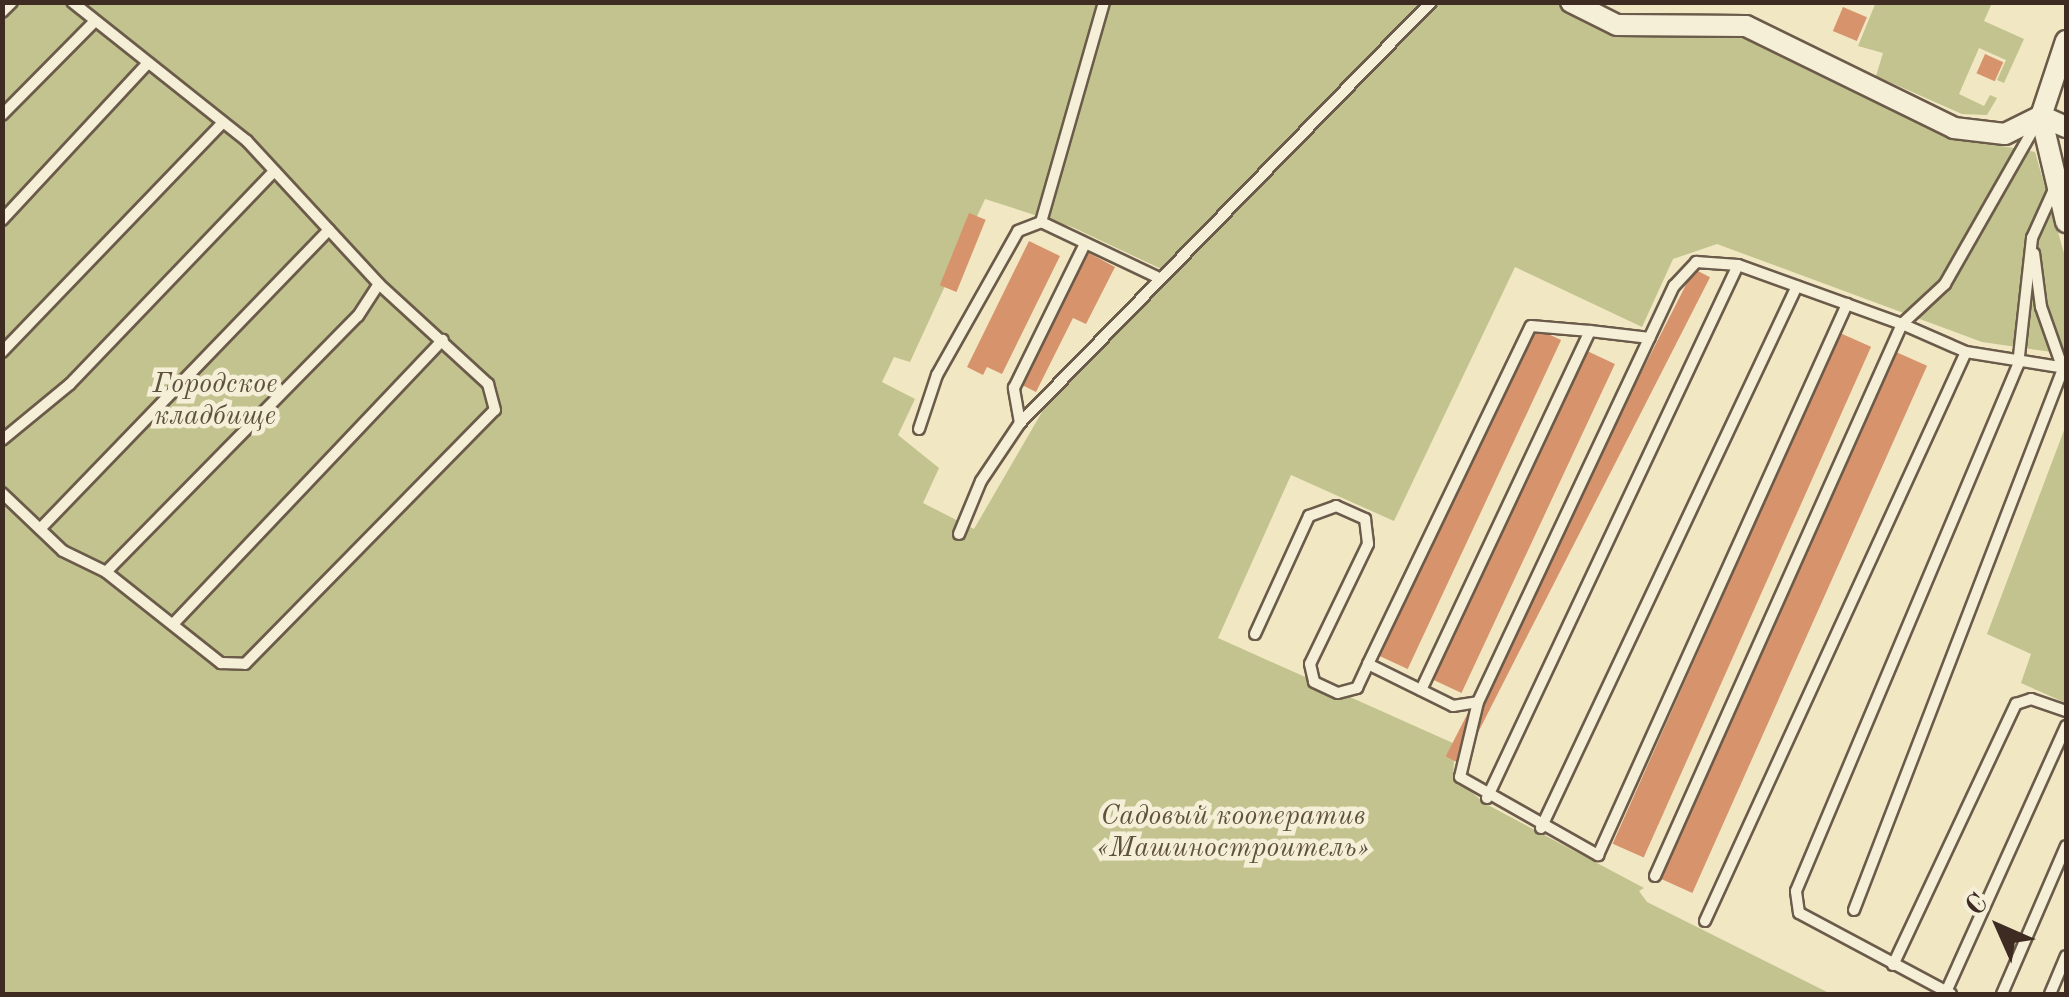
<!DOCTYPE html>
<meta charset="utf-8">
<style>
body{margin:0}
#map{position:relative;width:2069px;height:997px;overflow:hidden;background:#f1e7c3;font-family:"Old Standard TT",serif}
div>[style]{position:absolute}
[style*='--x']{left:calc(var(--x)*1px);top:calc(var(--y)*1px);width:calc(var(--w)*1px);rotate:calc(var(--a)*1deg)}
.green>*{inset:0;background:#c2c38e}
.building>*{inset:0;background:#d7946c;transform-origin:0 0}
.roads{filter:drop-shadow(2px 0 #6b5b4a) drop-shadow(-2px 0 #6b5b4a) drop-shadow(0 2px #6b5b4a) drop-shadow(0 -2px #6b5b4a)}
.lane>*{height:10px;margin:-5px;padding:0 5px;transform-origin:5px;border-radius:5px;background:#f6efd8}
.street>*{height:20px;margin:-10px;padding:0 10px;transform-origin:10px;border-radius:10px;background:#f6efd8}
span{translate:-50% -50%;white-space:nowrap;text-align:center;line-height:1.15;-webkit-text-stroke:9px #f6efd8;paint-order:stroke}
.park-label{font-size:28px;color:#5f523d;font-style:italic}
.frame{position:absolute;inset:0;border:5px solid #3e2c22;pointer-events:none}
.north{position:absolute;left:1949px;top:877px;width:100px;height:100px;-webkit-text-stroke:8px #f6efd8;paint-order:stroke;rotate:315deg;font-size:28px;font-weight:700;line-height:40px;text-align:center;color:#3e2c22}
.north::after{content:'';display:block;margin:auto;width:35px;height:45px;background:#3e2c22;clip-path:polygon(50% 0,100% 100%,50% 72%,0 100%)}
</style>
<div id="map">
<div class="green">
<div style="clip-path:polygon(evenodd,1557px 2px,1617px 32px,1746px 34px,1952px 137px,2035px 152px,2066px 260px,2066px 354px,1982px 342px,1717px 244px,1673px 259px,1642px 327px,1515px 267px,1394px 521px,1291px 475px,1218px 638px,1455px 744px,1453px 777px,1486px 804px,1644px 888px,1639px 891px,1647px 902px,1831px 994px,3px 994px,2px 3px,1557px 2px,985px 199px,1072px 227px,1172px 274px,1046px 405px,974px 529px,923px 503px,939px 468px,898px 435px,915px 399px,882px 382px,894px 357px,910px 362px,985px 199px)"></div>
<div style="clip-path:polygon(1876px 2px,1992px 3px,1984px 21px,2024px 39px,2004px 83px,1997px 80px,2006px 60px,1979px 48px,1959px 94px,1984px 106px,1990px 95px,1997px 98px,1987px 115px,1962px 114px,1876px 76px,1883px 53px,1858px 46px)"></div>
<div style="clip-path:polygon(2066px 425px,2066px 703px,2021px 683px,2031px 654px,1987px 634px)"></div>
</div>
<div class="building">
<div style="left:1843px;top:7px;width:26px;height:26px;rotate:23deg"></div>
<div style="left:1985px;top:54px;width:20px;height:21px;rotate:24deg"></div>
<div style="left:969px;top:213px;width:18px;height:78px;rotate:22deg"></div>
<div style="clip-path:polygon(1029px 241px,1060px 256px,1002px 374px,987px 367px,983px 375px,967px 367px)"></div>
<div style="clip-path:polygon(1087px 252px,1115px 267px,1086px 324px,1073px 318px,1036px 392px,1020px 384px)"></div>
<div style="left:1694px;top:269px;width:18px;height:547px;rotate:27deg"></div>
<div style="left:1533px;top:327px;width:31px;height:363px;rotate:25deg"></div>
<div style="left:1840px;top:333px;width:34px;height:559px;rotate:24deg"></div>
<div style="left:1585px;top:350px;width:33px;height:363px;rotate:25deg"></div>
<div style="left:1896px;top:352px;width:34px;height:577px;rotate:24deg"></div>
</div>
<div class="roads">
<div class="lane">
<div style="--x:2;--y:12;--w:14;--a:-45"></div>
<div style="--x:2;--y:115;--w:131;--a:-45.3"></div>
<div style="--x:2;--y:220;--w:214;--a:-47.1"></div>
<div style="--x:1041;--y:222;--w:229;--a:-74"></div>
<div style="--x:2;--y:352;--w:318;--a:-46.1"></div>
<div style="--x:1020;--y:423;--w:36;--a:-100"></div>
<div style="--x:1014;--y:388;--w:158;--a:-63.8"></div>
<div style="--x:919;--y:429;--w:57;--a:-71.6"></div>
<div style="--x:937;--y:375;--w:165;--a:-60.6"></div>
<div style="--x:1018;--y:231;--w:25;--a:-21"></div>
<div style="--x:1041;--y:222;--w:131;--a:25.4"></div>
<div style="--x:2;--y:440;--w:88;--a:-39.5"></div>
<div style="--x:70;--y:384;--w:295;--a:-46.2"></div>
<div style="--x:2;--y:493;--w:84;--a:43.6"></div>
<div style="--x:63;--y:551;--w:48;--a:26"></div>
<div style="--x:106;--y:572;--w:147;--a:38.4"></div>
<div style="--x:221;--y:663;--w:24;--a:2"></div>
<div style="--x:245;--y:664;--w:356;--a:-45.5"></div>
<div style="--x:495;--y:410;--w:27;--a:-105"></div>
<div style="--x:488;--y:384;--w:148;--a:-137.5"></div>
<div style="--x:379;--y:284;--w:195;--a:-132.7"></div>
<div style="--x:247;--y:141;--w:223;--a:-141.5"></div>
<div style="--x:40;--y:529;--w:416;--a:-46"></div>
<div style="--x:959;--y:534;--w:57;--a:-67.5"></div>
<div style="--x:981;--y:481;--w:70;--a:-56.1"></div>
<div style="--x:1020;--y:423;--w:588;--a:-45.69"></div>
<div style="--x:106;--y:572;--w:359;--a:-45.5"></div>
<div style="--x:358;--y:316;--w:38;--a:-57"></div>
<div style="--x:175;--y:622;--w:389;--a:-46.5"></div>
<div style="--x:1255;--y:634;--w:130;--a:-65.4"></div>
<div style="--x:1309;--y:516;--w:29;--a:-20"></div>
<div style="--x:1336;--y:506;--w:32;--a:24"></div>
<div style="--x:1365;--y:519;--w:25;--a:83"></div>
<div style="--x:1368;--y:544;--w:133;--a:115.8"></div>
<div style="--x:1310;--y:664;--w:18;--a:77"></div>
<div style="--x:1314;--y:682;--w:26;--a:25"></div>
<div style="--x:1338;--y:693;--w:20;--a:-15"></div>
<div style="--x:1357;--y:688;--w:26;--a:-65"></div>
<div style="--x:1368;--y:664;--w:95;--a:26.3"></div>
<div style="--x:1453;--y:706;--w:25;--a:-9"></div>
<div style="--x:1478;--y:702;--w:460;--a:-64.8"></div>
<div style="--x:1674;--y:286;--w:33;--a:-47"></div>
<div style="--x:1696;--y:262;--w:42;--a:4.1"></div>
<div style="--x:1738;--y:265;--w:174;--a:19.8"></div>
<div style="--x:1902;--y:324;--w:59;--a:-42.9"></div>
<div style="--x:1945;--y:284;--w:188;--a:-60.3"></div>
<div style="--x:1368;--y:664;--w:375;--a:-64.3"></div>
<div style="--x:1531;--y:326;--w:59;--a:4.8"></div>
<div style="--x:1421;--y:690;--w:397;--a:-64.8"></div>
<div style="--x:1590;--y:331;--w:60;--a:6.7"></div>
<div style="--x:1478;--y:702;--w:77;--a:103.5"></div>
<div style="--x:1460;--y:777;--w:159;--a:29.5"></div>
<div style="--x:1598;--y:855;--w:605;--a:-65.68"></div>
<div style="--x:1487;--y:798;--w:589;--a:-64.78"></div>
<div style="--x:1541;--y:828;--w:599;--a:-64.72"></div>
<div style="--x:1655;--y:876;--w:605;--a:-65.89"></div>
<div style="--x:1902;--y:324;--w:70;--a:23.6"></div>
<div style="--x:1966;--y:352;--w:101;--a:9.1"></div>
<div style="--x:1854;--y:910;--w:580;--a:-68.88"></div>
<div style="--x:2063;--y:369;--w:66;--a:-109.5"></div>
<div style="--x:2041;--y:307;--w:54;--a:-97.4"></div>
<div style="--x:1705;--y:921;--w:626;--a:-65.36"></div>
<div style="--x:1893;--y:965;--w:289;--a:-64.8"></div>
<div style="--x:2016;--y:704;--w:16;--a:-18"></div>
<div style="--x:2031;--y:699;--w:37;--a:19"></div>
<div style="--x:1946;--y:992;--w:292;--a:-65.7"></div>
<div style="--x:1951;--y:994;--w:172;--a:-151.9"></div>
<div style="--x:1799;--y:913;--w:22;--a:-98"></div>
<div style="--x:1796;--y:891;--w:571;--a:-67.12"></div>
<div style="--x:2018;--y:365;--w:128;--a:-83.7"></div>
<div style="--x:2032;--y:238;--w:58;--a:-65.6"></div>
<div style="--x:2002;--y:994;--w:161;--a:-66.6"></div>
<div style="--x:2050;--y:994;--w:41;--a:-67.2"></div>
</div>
<div class="street">
<div style="--x:1571;--y:2;--w:51;--a:26.6"></div>
<div style="--x:1617;--y:25;--w:129;--a:0.4"></div>
<div style="--x:1746;--y:26;--w:232;--a:26.1"></div>
<div style="--x:1954;--y:128;--w:51;--a:6.7"></div>
<div style="--x:2005;--y:134;--w:40;--a:-26.6"></div>
<div style="--x:2041;--y:116;--w:27;--a:24"></div>
<div style="--x:2066;--y:41;--w:79;--a:108.4"></div>
<div style="--x:2041;--y:116;--w:109;--a:76.7"></div>
</div>
</div>
<div class="park-label">
<span style="left:215px;top:401px">Городское<br>кладбище</span>
<span style="left:1233px;top:833px">Садовый кооператив<br>«Машиностроитель»</span>
</div>
<div class="frame"></div>
<div class="north">С</div>
</div>
